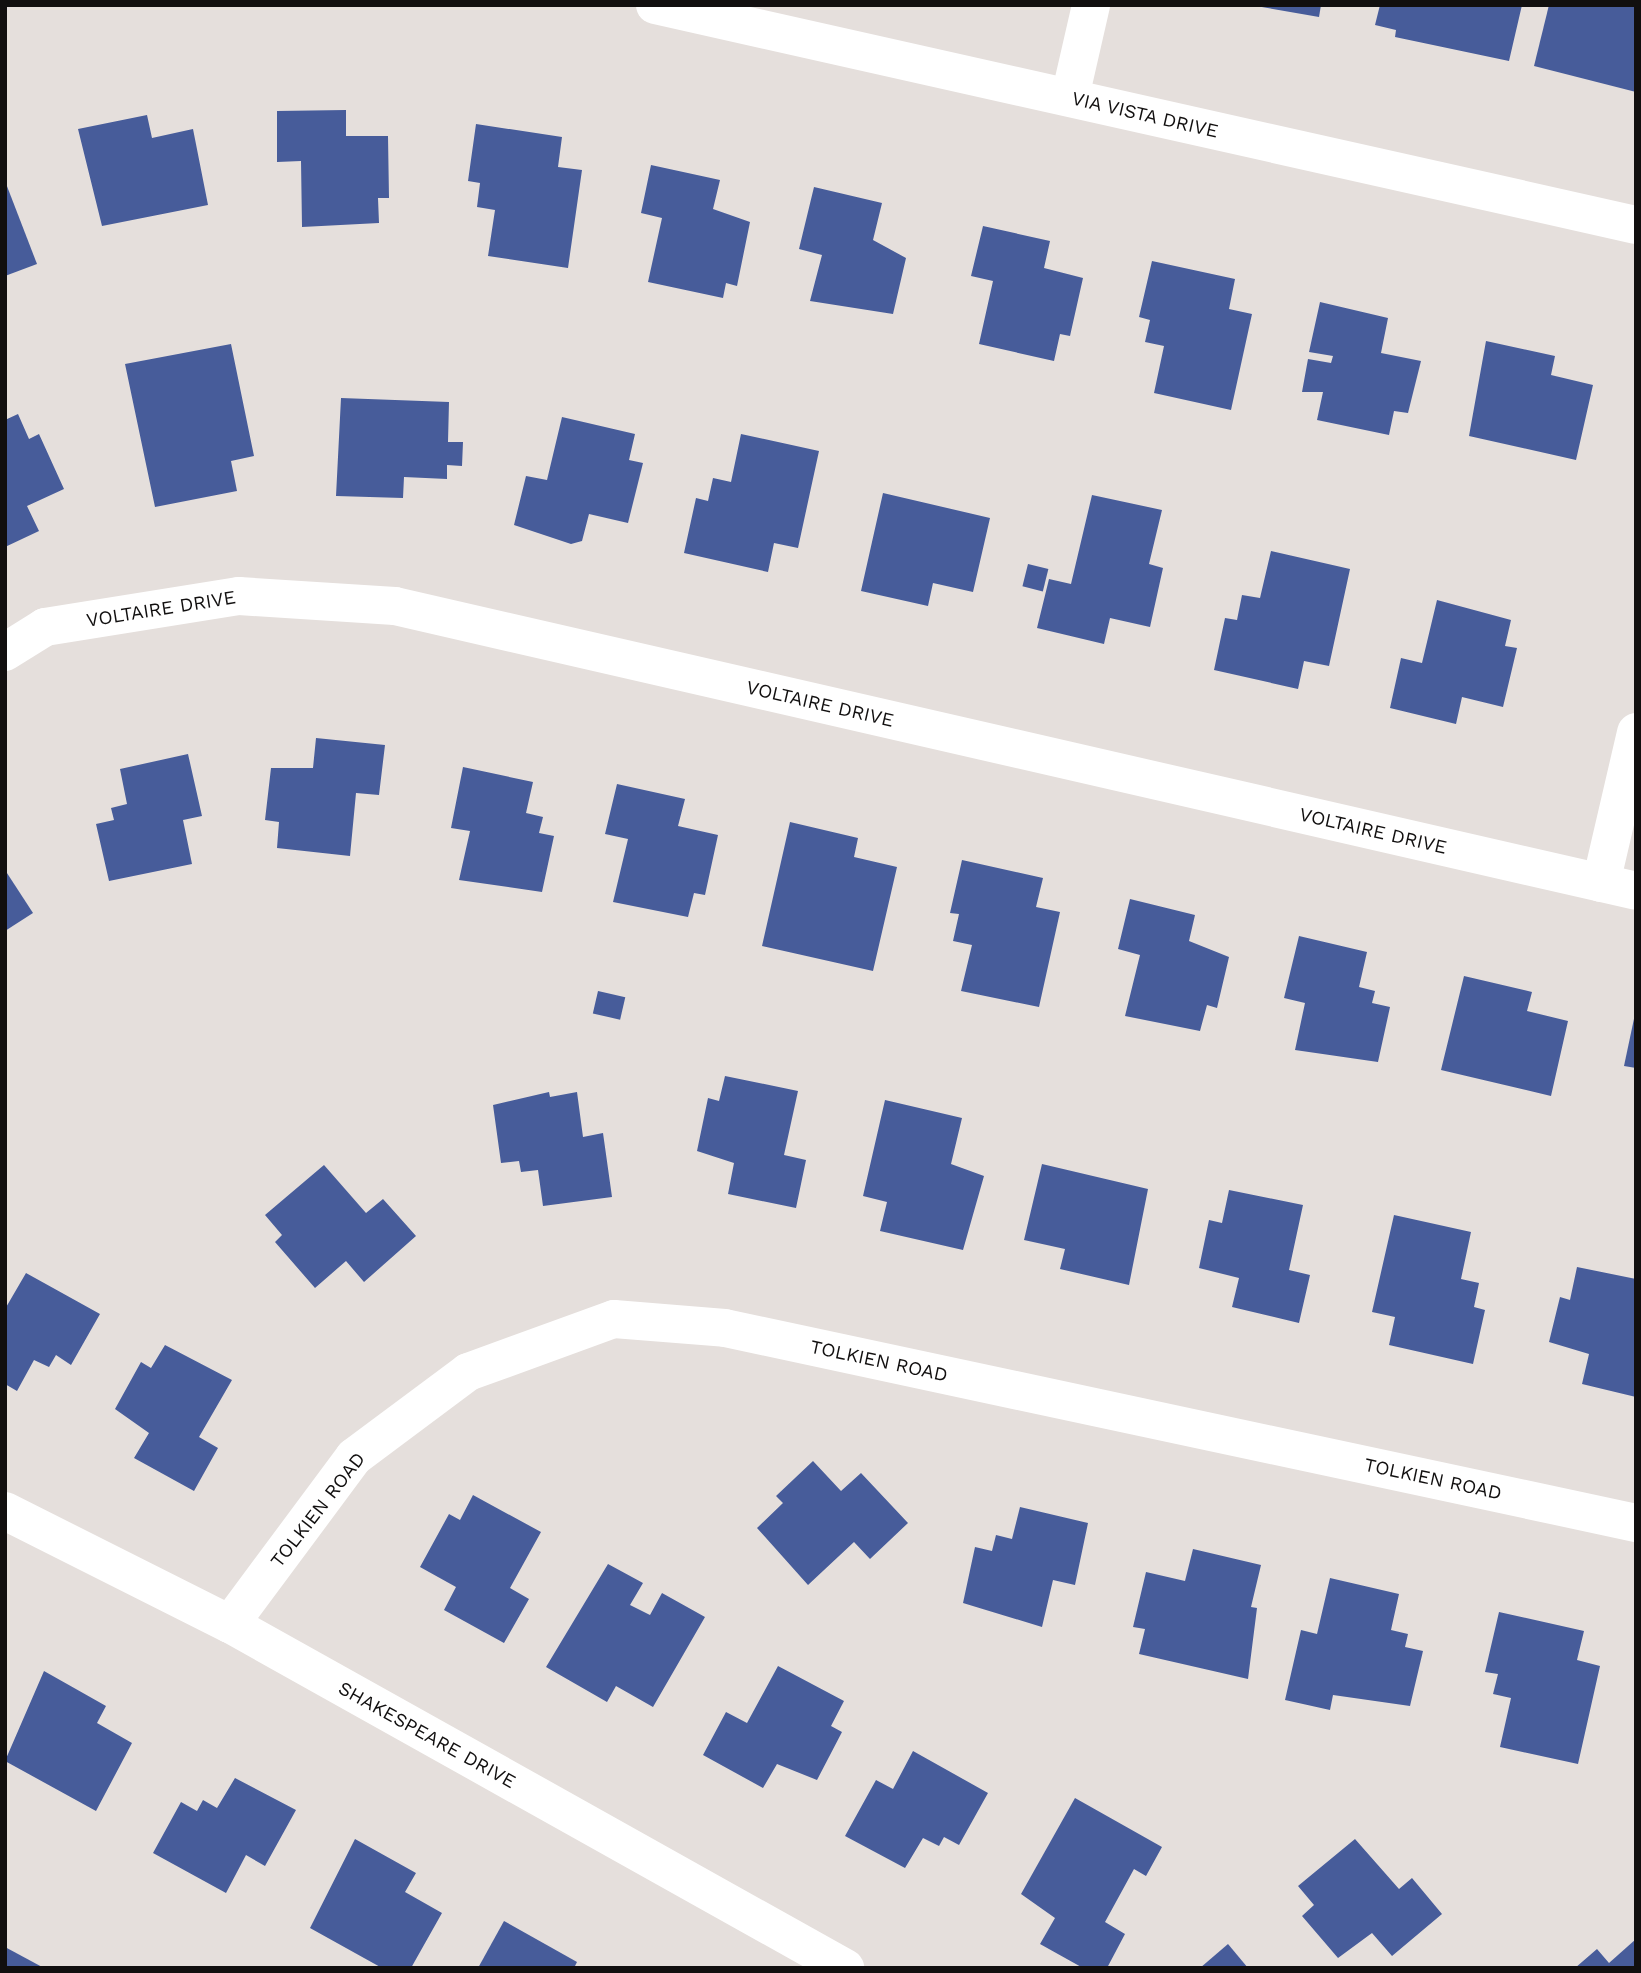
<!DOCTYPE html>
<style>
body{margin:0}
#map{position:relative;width:1641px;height:1973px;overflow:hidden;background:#e5dfdc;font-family:"Work Sans",sans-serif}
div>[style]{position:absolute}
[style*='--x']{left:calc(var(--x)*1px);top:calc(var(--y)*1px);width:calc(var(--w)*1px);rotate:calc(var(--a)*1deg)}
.building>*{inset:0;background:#475c9a;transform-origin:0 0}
.street>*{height:38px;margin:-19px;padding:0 19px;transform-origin:19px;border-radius:19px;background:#fff}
.secondary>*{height:38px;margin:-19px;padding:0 19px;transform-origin:19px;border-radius:19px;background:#fff}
span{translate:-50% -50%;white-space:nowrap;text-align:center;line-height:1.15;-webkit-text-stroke:7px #fff;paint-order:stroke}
.street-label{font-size:19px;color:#110f0f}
.frame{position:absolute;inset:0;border:7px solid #110f0f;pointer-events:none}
</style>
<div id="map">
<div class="building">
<div style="clip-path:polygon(1321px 5px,1319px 17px,1256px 6px,1256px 5px)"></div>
<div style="clip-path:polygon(1380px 5px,1522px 5px,1509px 61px,1395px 37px,1396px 30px,1375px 25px)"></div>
<div style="clip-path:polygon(1549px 5px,1636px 5px,1636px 92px,1534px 66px)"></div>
<div style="clip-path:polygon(346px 110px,346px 136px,388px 136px,389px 198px,378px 198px,379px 223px,302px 227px,301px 161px,277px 162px,277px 111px)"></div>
<div style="clip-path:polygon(147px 115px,152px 138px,193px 129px,208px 205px,102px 226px,78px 129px)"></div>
<div style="clip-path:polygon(476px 124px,562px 137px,558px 167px,582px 170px,568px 268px,488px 256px,495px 210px,477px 207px,480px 183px,468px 181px)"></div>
<div style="clip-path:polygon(651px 165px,720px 180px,713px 209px,750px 222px,737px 286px,726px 283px,723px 298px,648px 282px,662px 218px,641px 213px)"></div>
<div style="clip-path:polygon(5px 181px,37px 264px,5px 276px)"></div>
<div style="clip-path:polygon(814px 187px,882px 203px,873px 240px,906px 258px,893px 314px,810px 301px,822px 255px,799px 249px)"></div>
<div style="clip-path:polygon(983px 226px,1050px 241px,1044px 268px,1083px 278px,1070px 336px,1060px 334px,1054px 361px,979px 344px,993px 281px,971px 276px)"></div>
<div style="clip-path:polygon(1152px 261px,1235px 279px,1229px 309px,1252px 314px,1231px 410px,1154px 393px,1164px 346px,1145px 342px,1150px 320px,1139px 317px)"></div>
<div style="clip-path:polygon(1320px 302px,1388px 318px,1381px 353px,1421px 361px,1408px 413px,1394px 411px,1389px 435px,1317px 420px,1323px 392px,1302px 392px,1308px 359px,1331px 363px,1333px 356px,1309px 352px)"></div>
<div style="clip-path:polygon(1486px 341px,1555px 356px,1551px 375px,1593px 385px,1576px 460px,1469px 436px)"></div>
<div style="clip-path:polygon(231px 344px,254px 456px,231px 461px,237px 491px,155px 507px,125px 364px)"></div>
<div style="clip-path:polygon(341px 398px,449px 402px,448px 442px,463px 442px,462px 466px,447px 465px,447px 479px,404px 477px,403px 498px,336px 496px)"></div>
<div style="clip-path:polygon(18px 414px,29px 439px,39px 434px,64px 489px,27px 506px,39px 531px,5px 547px,5px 420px)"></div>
<div style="clip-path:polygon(562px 417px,635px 434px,629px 460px,643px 463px,628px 523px,589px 514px,582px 541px,571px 544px,514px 525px,526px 476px,547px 480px)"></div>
<div style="clip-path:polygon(741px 434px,819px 451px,798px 548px,774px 543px,768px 572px,684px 553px,696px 498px,708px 501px,713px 478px,731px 482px)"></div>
<div style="clip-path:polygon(883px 493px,990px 518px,973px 592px,933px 583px,928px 606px,861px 591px)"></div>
<div style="clip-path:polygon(1092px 495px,1162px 510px,1149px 564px,1163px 568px,1150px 627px,1110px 618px,1104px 644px,1037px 628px,1049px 579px,1071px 584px)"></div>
<div style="clip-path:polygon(1271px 551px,1350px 569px,1329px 666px,1304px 661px,1298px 689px,1214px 670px,1225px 618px,1237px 620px,1242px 595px,1260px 598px)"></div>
<div style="left:1028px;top:564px;width:21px;height:23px;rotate:14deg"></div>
<div style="clip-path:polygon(1437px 600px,1511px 620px,1505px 646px,1517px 648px,1503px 707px,1462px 697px,1456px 724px,1390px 708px,1401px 658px,1422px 663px)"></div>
<div style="clip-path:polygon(316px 738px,385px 745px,379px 795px,356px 793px,350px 856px,277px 848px,279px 822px,265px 820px,271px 768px,313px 768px)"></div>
<div style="clip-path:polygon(188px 754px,202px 816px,183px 820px,192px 864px,109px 881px,96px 824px,114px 820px,111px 808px,127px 804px,120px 769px)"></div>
<div style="clip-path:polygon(463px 767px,533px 782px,526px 813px,543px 817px,539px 833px,554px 836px,542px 892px,459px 880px,470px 831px,451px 828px)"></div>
<div style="clip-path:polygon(617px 784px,685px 799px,678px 826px,718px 835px,705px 895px,694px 893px,688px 917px,613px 902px,628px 839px,605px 834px)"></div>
<div style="clip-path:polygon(790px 822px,858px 838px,854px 857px,897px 867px,873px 971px,762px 946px)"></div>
<div style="clip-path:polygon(962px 860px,1043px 878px,1036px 907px,1060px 912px,1039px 1007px,961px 991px,972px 945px,953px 941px,959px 914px,950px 913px)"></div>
<div style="clip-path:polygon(5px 870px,33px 913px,5px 931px)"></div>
<div style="clip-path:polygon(1130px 899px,1195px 915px,1189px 941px,1229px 957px,1217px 1008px,1207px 1005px,1200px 1031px,1125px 1016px,1140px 955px,1118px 949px)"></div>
<div style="clip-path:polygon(1299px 936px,1367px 952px,1359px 987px,1375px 991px,1372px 1003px,1390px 1007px,1378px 1062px,1295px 1050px,1305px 1003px,1284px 998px)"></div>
<div style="clip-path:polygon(1464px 976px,1532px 992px,1527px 1011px,1568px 1021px,1551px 1096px,1441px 1070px)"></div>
<div style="left:598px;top:991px;width:28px;height:23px;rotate:13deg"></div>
<div style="clip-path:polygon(1635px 1014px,1636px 1014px,1636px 1068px,1624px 1066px)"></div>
<div style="clip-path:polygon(725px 1076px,798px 1091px,784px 1155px,806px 1160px,796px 1208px,728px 1194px,734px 1163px,697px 1151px,708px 1098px,719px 1101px)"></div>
<div style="clip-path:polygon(549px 1092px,550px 1097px,577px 1092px,583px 1137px,603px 1133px,612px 1197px,543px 1206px,538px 1170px,521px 1172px,519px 1161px,501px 1163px,493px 1105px)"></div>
<div style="clip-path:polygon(885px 1100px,962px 1118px,951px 1164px,984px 1176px,963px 1250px,880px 1231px,887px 1202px,863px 1196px)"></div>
<div style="clip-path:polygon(1042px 1164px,1148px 1189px,1129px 1285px,1060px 1269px,1065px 1249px,1024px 1240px)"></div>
<div style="clip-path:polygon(324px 1165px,366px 1213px,383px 1199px,416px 1236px,364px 1282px,346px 1261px,315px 1288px,275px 1242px,282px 1235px,265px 1215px)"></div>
<div style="clip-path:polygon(1229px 1190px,1303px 1205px,1289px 1270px,1310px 1275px,1299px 1323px,1232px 1307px,1239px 1278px,1199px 1268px,1209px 1220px,1222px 1223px)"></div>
<div style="clip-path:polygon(1394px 1215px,1471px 1232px,1461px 1279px,1479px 1283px,1474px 1307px,1485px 1310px,1473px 1364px,1389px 1345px,1395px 1317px,1372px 1312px)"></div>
<div style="clip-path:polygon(1577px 1267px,1636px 1279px,1636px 1397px,1582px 1384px,1589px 1354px,1549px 1342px,1560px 1297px,1570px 1300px)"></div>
<div style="clip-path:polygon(26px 1273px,100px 1314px,71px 1365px,56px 1355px,49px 1367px,34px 1360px,17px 1391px,5px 1384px,5px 1309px)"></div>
<div style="clip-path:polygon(165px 1345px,232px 1380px,199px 1437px,218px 1448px,194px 1491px,134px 1458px,149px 1433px,115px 1409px,141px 1362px,151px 1368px)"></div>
<div style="clip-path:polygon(813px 1461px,841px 1491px,861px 1473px,908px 1523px,870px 1559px,854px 1542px,808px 1585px,757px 1528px,783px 1503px,776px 1496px)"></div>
<div style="clip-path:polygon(473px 1495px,541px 1532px,510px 1588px,529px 1599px,504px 1643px,444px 1610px,456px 1587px,420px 1567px,449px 1514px,460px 1520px)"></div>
<div style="clip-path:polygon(1020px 1507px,1088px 1523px,1075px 1585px,1053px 1580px,1042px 1627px,963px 1603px,975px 1547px,992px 1551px,996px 1535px,1012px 1539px)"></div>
<div style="clip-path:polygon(1193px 1549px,1261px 1565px,1251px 1607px,1257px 1608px,1248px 1679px,1139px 1654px,1145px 1629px,1133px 1627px,1146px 1572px,1185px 1581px)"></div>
<div style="clip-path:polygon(608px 1564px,643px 1583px,630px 1605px,650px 1615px,662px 1593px,705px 1617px,653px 1707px,616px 1686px,607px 1702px,546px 1667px)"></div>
<div style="clip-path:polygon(1330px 1578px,1399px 1594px,1391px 1630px,1408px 1634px,1405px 1647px,1423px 1651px,1410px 1706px,1333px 1695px,1330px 1710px,1285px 1700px,1301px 1630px,1317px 1634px)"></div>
<div style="clip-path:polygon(1499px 1612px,1584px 1631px,1577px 1660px,1600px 1666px,1578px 1764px,1500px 1747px,1511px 1698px,1493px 1694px,1498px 1674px,1485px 1672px)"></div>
<div style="clip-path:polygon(778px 1666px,844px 1701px,831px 1726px,842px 1732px,817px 1780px,777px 1764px,763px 1788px,703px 1755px,726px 1712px,747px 1723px)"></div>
<div style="clip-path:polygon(44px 1671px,106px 1706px,97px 1723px,132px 1743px,96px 1811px,5px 1761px)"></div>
<div style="clip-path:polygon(913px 1751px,988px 1793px,959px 1845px,944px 1837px,939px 1846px,923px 1838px,905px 1868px,845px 1836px,876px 1780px,893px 1789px)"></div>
<div style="clip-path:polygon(235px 1778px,296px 1810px,265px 1866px,246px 1855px,226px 1893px,153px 1853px,181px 1802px,197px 1811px,203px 1800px,217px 1808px)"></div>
<div style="clip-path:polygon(1075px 1798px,1162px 1847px,1146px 1876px,1134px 1869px,1105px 1922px,1125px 1934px,1107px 1968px,1083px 1968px,1040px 1944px,1055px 1918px,1021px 1894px)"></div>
<div style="clip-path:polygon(355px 1839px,416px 1873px,405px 1892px,442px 1913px,411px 1968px,382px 1968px,310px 1928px)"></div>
<div style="clip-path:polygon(1355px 1839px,1399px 1889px,1412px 1878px,1442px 1914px,1392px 1956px,1372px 1933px,1338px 1958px,1302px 1916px,1314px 1905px,1298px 1886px)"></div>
<div style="clip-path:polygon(504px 1921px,577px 1962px,574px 1968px,478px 1968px)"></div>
<div style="clip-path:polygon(1636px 1939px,1636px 1968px,1575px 1968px,1597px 1949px,1609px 1963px)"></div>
<div style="clip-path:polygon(1228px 1944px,1248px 1968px,1200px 1968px)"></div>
<div style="clip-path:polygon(5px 1947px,44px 1968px,5px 1968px)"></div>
</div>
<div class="street">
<div style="--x:1070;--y:97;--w:94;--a:-77.1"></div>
<div style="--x:5;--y:652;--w:47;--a:-32"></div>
<div style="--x:45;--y:627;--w:196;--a:-9.1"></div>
<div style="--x:239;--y:596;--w:156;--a:3.7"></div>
<div style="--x:395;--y:606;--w:1273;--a:12.93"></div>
<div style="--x:1601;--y:883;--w:155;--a:-76.9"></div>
<div style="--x:5;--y:1511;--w:252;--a:26.7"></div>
<div style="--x:230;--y:1624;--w:705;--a:29.22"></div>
<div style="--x:230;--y:1624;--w:208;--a:-53.4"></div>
<div style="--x:354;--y:1457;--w:142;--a:-36.7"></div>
<div style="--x:468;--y:1372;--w:155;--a:-20"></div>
<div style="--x:614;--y:1319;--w:111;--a:4.6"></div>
<div style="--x:725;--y:1328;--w:932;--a:12.08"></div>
</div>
<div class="secondary">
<div style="--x:655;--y:5;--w:1005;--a:12.64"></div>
</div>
<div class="street-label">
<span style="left:1145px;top:115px;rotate:13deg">VIA VISTA DRIVE</span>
<span style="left:161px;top:609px;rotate:-9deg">VOLTAIRE DRIVE</span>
<span style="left:820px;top:704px;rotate:13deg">VOLTAIRE DRIVE</span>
<span style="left:1373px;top:831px;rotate:13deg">VOLTAIRE DRIVE</span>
<span style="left:879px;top:1361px;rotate:12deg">TOLKIEN ROAD</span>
<span style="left:1433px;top:1479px;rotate:12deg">TOLKIEN ROAD</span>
<span style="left:318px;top:1510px;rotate:-52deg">TOLKIEN ROAD</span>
<span style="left:427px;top:1735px;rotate:29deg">SHAKESPEARE DRIVE</span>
</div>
<div class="frame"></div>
</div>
